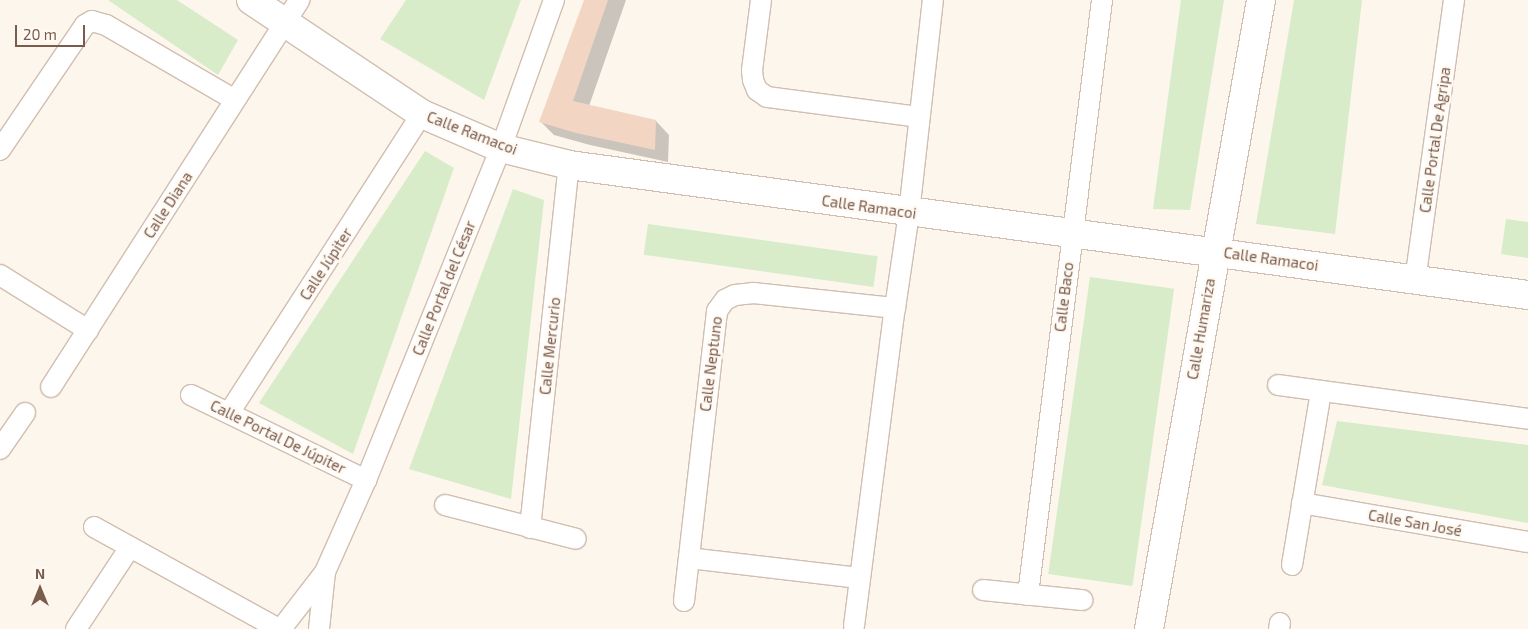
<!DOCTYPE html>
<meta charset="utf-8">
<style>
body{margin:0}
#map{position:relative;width:1528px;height:629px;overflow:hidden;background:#fdf6ec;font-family:"Exo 2",sans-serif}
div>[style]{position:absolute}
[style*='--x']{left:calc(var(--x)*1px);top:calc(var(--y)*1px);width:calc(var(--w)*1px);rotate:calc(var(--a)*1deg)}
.green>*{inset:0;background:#d8ecc9;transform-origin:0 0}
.shadow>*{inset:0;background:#0003}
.building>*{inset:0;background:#f3d5c3}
.roads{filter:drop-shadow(1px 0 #d1beb0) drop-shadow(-1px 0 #d1beb0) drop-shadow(0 1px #d1beb0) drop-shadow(0 -1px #d1beb0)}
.street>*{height:20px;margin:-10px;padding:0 10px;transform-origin:10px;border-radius:10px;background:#fff}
.secondary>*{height:28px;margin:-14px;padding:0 14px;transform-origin:14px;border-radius:14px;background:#fff}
span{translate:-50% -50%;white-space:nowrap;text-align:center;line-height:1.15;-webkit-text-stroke:5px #fffaf3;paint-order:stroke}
.street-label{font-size:15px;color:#7a5c4d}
.north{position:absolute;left:15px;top:564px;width:50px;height:50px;-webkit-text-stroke:4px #fffaf3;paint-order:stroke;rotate:0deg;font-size:14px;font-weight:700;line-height:20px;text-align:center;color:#7a5c4d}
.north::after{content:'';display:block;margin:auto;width:18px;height:22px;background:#7a5c4d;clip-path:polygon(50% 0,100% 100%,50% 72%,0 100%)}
.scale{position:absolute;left:15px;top:25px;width:70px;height:22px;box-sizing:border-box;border:2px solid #7a5c4d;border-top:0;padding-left:6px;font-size:15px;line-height:18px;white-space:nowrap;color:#7a5c4d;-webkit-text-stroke:4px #fffaf3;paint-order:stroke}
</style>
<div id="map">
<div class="green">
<div style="clip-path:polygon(108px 0,177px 0,238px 40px,218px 75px)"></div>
<div style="clip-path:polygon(406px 0,521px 0,484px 100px,380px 39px)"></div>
<div style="clip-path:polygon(1181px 0,1224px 0,1190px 210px,1153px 209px)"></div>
<div style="clip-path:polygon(1294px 0,1362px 0,1335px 234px,1256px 224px)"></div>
<div style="clip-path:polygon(425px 151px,454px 168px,353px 454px,259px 403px)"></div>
<div style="clip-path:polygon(513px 189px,544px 200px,511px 499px,409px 469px)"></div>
<div style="clip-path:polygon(1506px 219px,1528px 222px,1528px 258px,1501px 254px)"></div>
<div style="left:648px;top:224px;width:232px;height:31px;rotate:8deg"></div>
<div style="left:1090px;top:277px;width:85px;height:300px;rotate:8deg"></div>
<div style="clip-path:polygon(1337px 421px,1528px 445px,1528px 523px,1322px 485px)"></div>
</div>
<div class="shadow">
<div style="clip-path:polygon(585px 0,626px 0,589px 106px,656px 121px,669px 135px,668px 162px,590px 145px,554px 135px,541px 122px)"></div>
</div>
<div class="building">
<div style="clip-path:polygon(584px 0,608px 0,573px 101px,656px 120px,655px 150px,576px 133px,539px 122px)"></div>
</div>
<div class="roads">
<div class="street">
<div style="--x:761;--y:0;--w:71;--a:97.3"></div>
<div style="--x:752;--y:70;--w:10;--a:84"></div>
<div style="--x:753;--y:80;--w:11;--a:68"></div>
<div style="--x:757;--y:90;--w:12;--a:35"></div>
<div style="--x:767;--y:97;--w:152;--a:7.5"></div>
<div style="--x:0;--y:150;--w:151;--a:-55.8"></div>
<div style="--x:85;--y:25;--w:8;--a:-30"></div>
<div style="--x:92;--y:21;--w:15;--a:16"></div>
<div style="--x:106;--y:25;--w:149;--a:30.2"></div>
<div style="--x:0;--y:275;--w:104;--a:32"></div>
<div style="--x:1415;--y:281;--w:284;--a:-82.1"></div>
<div style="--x:1278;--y:385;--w:252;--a:7.7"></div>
<div style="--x:51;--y:387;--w:460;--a:-57.3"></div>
<div style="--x:191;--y:395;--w:195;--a:25.9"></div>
<div style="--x:229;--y:413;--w:356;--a:-57.2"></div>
<div style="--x:0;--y:449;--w:44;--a:-55.2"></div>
<div style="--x:1302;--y:503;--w:229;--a:9.8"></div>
<div style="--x:445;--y:505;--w:135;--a:14.5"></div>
<div style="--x:94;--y:527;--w:211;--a:28.9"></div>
<div style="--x:530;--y:528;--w:365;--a:-83.9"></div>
<div style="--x:689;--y:558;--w:172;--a:6.7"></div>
<div style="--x:1292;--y:565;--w:176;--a:-80.5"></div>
<div style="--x:983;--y:590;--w:100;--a:5.8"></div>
<div style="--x:1028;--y:595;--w:600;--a:-82.91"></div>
<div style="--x:684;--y:601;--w:292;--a:-83.5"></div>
<div style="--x:717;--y:311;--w:14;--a:-54"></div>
<div style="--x:725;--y:300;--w:11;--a:-27"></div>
<div style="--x:735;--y:295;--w:19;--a:-6"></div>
<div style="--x:754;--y:293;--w:142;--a:6.1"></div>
<div style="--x:854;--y:626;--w:321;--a:-82.7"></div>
<div style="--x:895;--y:308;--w:96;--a:-81.6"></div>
<div style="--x:909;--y:213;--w:214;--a:-83.6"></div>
<div style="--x:76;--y:629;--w:98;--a:-56.6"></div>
<div style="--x:281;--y:629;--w:72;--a:-52.3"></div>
<div style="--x:325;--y:572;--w:101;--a:-66"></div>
<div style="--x:366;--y:480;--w:358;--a:-67.9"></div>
<div style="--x:501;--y:148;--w:157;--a:-70.3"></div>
<div style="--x:319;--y:629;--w:57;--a:-84"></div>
<div style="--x:1279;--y:629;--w:6;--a:-81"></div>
</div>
<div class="secondary">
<div style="--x:251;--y:0;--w:206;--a:33.7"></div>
<div style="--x:422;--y:114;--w:86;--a:23.3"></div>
<div style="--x:501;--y:148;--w:70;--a:14"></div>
<div style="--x:569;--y:165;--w:968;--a:7.72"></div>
<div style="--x:1149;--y:629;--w:639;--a:-79.9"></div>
</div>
</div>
<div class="street-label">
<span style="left:472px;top:133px;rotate:21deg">Calle Ramacoi</span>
<span style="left:1435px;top:140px;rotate:-82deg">Calle Portal De Agripa</span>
<span style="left:168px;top:205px;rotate:-57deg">Calle Diana</span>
<span style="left:869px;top:207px;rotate:8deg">Calle Ramacoi</span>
<span style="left:1271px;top:259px;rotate:8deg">Calle Ramacoi</span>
<span style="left:326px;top:264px;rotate:-57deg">Calle Júpiter</span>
<span style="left:444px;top:288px;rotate:-68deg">Calle Portal del César</span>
<span style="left:1064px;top:297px;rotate:-83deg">Calle Baco</span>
<span style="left:1201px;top:329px;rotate:-80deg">Calle Humariza</span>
<span style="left:550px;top:346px;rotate:-84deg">Calle Mercurio</span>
<span style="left:711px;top:364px;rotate:-83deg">Calle Neptuno</span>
<span style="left:278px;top:437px;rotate:26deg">Calle Portal De Júpiter</span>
<span style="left:1415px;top:523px;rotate:10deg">Calle San José</span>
</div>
<div class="north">N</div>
<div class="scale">20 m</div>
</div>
